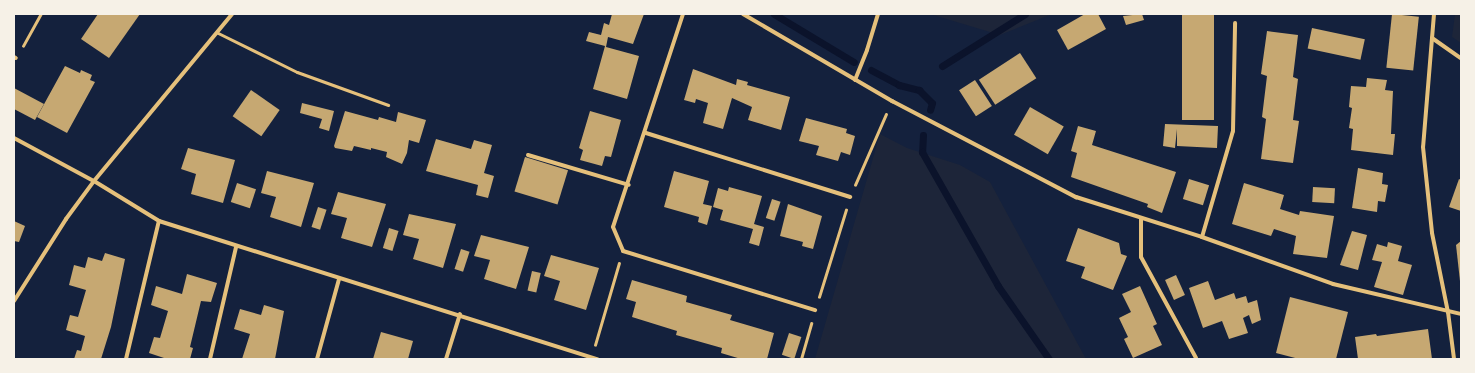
<!DOCTYPE html>
<style>
body{margin:0}
#map{position:relative;width:1475px;height:373px;overflow:hidden;background:#14213d;font-family:"Alegreya Sans",sans-serif}
div>[style]{position:absolute}
[style*='--x']{left:calc(var(--x)*1px);top:calc(var(--y)*1px);width:calc(var(--w)*1px);rotate:calc(var(--a)*1deg)}
.green>*{inset:0;background:#1d2539}
.stream>*{height:7px;margin:-3.5px;padding:0 3.5px;transform-origin:3.5px;border-radius:3.5px;background:#0b132b}
.building>*{inset:0;background:#c6a872;transform-origin:0 0}
.path>*{height:2.5px;margin:-1.25px;padding:0 1.25px;transform-origin:1.25px;border-radius:1.25px;background:#e5c07b}
.service>*{height:3px;margin:-1.5px;padding:0 1.5px;transform-origin:1.5px;border-radius:1.5px;background:#e5c07b}
.minor>*{height:4px;margin:-2px;padding:0 2px;transform-origin:2px;border-radius:2px;background:#e5c07b}
span{translate:-50% -50%;white-space:nowrap;text-align:center;line-height:1.15;-webkit-text-stroke:4px #f6f1e7;paint-order:stroke}
.frame{position:absolute;inset:0;border:15px solid #f6f1e7;pointer-events:none}
</style>
<div id="map">
<div class="green">
<div style="clip-path:polygon(930px 14px,1052px 14px,1000px 35px)"></div>
<div style="clip-path:polygon(1455px 14px,1461px 14px,1461px 43px,1452px 37px)"></div>
<div style="clip-path:polygon(880px 134px,907px 148px,960px 165px,990px 182px,1086px 359px,815px 359px)"></div>
</div>
<div class="stream">
<div style="--x:774;--y:14;--w:93;--a:31"></div>
<div style="--x:942;--y:66;--w:98;--a:-32.1"></div>
<div style="--x:871;--y:70;--w:32;--a:28"></div>
<div style="--x:899;--y:85;--w:21;--a:14"></div>
<div style="--x:919;--y:90;--w:18;--a:45"></div>
<div style="--x:932;--y:103;--w:7;--a:106"></div>
<div style="--x:923;--y:135;--w:17;--a:93"></div>
<div style="--x:922;--y:152;--w:154;--a:60.4"></div>
<div style="--x:998;--y:286;--w:89;--a:55.1"></div>
</div>
<div class="building">
<div style="clip-path:polygon(98px 14px,140px 14px,109px 58px,81px 39px)"></div>
<div style="clip-path:polygon(612px 14px,644px 14px,633px 44px,608px 37px,606px 47px,639px 56px,627px 99px,593px 89px,605px 46px,586px 41px,589px 32px,601px 35px,604px 23px,609px 25px)"></div>
<div style="clip-path:polygon(1085px 14px,1098px 14px,1106px 29px,1068px 50px,1057px 30px)"></div>
<div style="clip-path:polygon(1142px 14px,1144px 20px,1126px 25px,1123px 16px)"></div>
<div style="left:1182px;top:14px;width:32px;height:106px"></div>
<div style="left:1392px;top:14px;width:27px;height:54px;rotate:6deg"></div>
<div style="left:1312px;top:28px;width:54px;height:21px;rotate:12deg"></div>
<div style="clip-path:polygon(1267px 31px,1298px 35px,1293px 77px,1298px 79px,1293px 120px,1299px 121px,1293px 163px,1261px 159px,1266px 119px,1262px 117px,1267px 76px,1261px 74px)"></div>
<div style="left:1020px;top:53px;width:30px;height:49px;rotate:57deg"></div>
<div style="clip-path:polygon(65px 66px,80px 73px,81px 70px,92px 75px,90px 80px,95px 82px,67px 133px,37px 117px)"></div>
<div style="clip-path:polygon(693px 69px,736px 85px,737px 79px,748px 82px,747px 85px,790px 97px,781px 130px,748px 120px,752px 107px,732px 98px,723px 129px,703px 123px,708px 103px,696px 99px,695px 103px,684px 100px)"></div>
<div style="clip-path:polygon(1367px 78px,1387px 80px,1385px 90px,1393px 91px,1391px 134px,1395px 134px,1393px 155px,1351px 150px,1353px 129px,1349px 128px,1352px 108px,1349px 107px,1351px 86px,1366px 87px)"></div>
<div style="left:975px;top:80px;width:31px;height:19px;rotate:57deg"></div>
<div style="clip-path:polygon(14px 88px,44px 104px,35px 120px,14px 109px)"></div>
<div style="left:251px;top:90px;width:35px;height:32px;rotate:35deg"></div>
<div style="clip-path:polygon(302px 103px,334px 111px,329px 131px,319px 128px,322px 119px,300px 113px)"></div>
<div style="left:1030px;top:107px;width:39px;height:32px;rotate:30deg"></div>
<div style="clip-path:polygon(345px 111px,378px 120px,379px 117px,396px 122px,398px 112px,426px 120px,419px 143px,409px 140px,407px 153px,402px 164px,386px 157px,387px 152px,371px 148px,371px 150px,354px 146px,352px 151px,335px 148px,334px 146px)"></div>
<div style="clip-path:polygon(590px 111px,621px 120px,611px 157px,605px 156px,602px 166px,580px 160px,583px 150px,579px 148px)"></div>
<div style="clip-path:polygon(806px 118px,847px 129px,846px 133px,855px 136px,850px 155px,841px 152px,838px 161px,816px 155px,819px 146px,799px 141px)"></div>
<div style="clip-path:polygon(1165px 124px,1218px 126px,1217px 148px,1177px 146px,1177px 129px,1175px 148px,1163px 146px)"></div>
<div style="clip-path:polygon(1078px 126px,1096px 131px,1092px 145px,1176px 172px,1162px 213px,1147px 207px,1148px 204px,1071px 177px,1077px 153px,1071px 151px)"></div>
<div style="clip-path:polygon(436px 139px,471px 149px,474px 140px,492px 145px,484px 173px,494px 176px,488px 198px,476px 195px,478px 185px,426px 171px)"></div>
<div style="clip-path:polygon(188px 148px,235px 160px,223px 203px,191px 194px,196px 174px,181px 169px)"></div>
<div style="left:525px;top:157px;width:45px;height:36px;rotate:17deg"></div>
<div style="clip-path:polygon(1358px 168px,1383px 173px,1382px 184px,1388px 185px,1385px 202px,1378px 201px,1377px 212px,1352px 208px)"></div>
<div style="clip-path:polygon(267px 171px,314px 183px,301px 227px,270px 217px,276px 197px,261px 193px)"></div>
<div style="clip-path:polygon(674px 171px,709px 181px,703px 204px,712px 206px,707px 225px,698px 222px,699px 217px,664px 207px)"></div>
<div style="left:1189px;top:179px;width:21px;height:21px;rotate:17deg"></div>
<div style="clip-path:polygon(1459px 179px,1461px 180px,1461px 211px,1449px 207px)"></div>
<div style="left:237px;top:183px;width:20px;height:20px;rotate:18deg"></div>
<div style="clip-path:polygon(1244px 183px,1284px 195px,1280px 209px,1299px 215px,1300px 211px,1334px 216px,1327px 258px,1293px 254px,1296px 236px,1274px 229px,1271px 236px,1232px 224px)"></div>
<div style="clip-path:polygon(729px 187px,762px 196px,754px 224px,764px 227px,759px 246px,749px 243px,753px 229px,720px 220px,723px 210px,713px 207px,718px 188px,728px 191px)"></div>
<div style="left:1313px;top:187px;width:22px;height:15px;rotate:3deg"></div>
<div style="clip-path:polygon(338px 192px,386px 204px,372px 247px,341px 238px,347px 218px,331px 214px)"></div>
<div style="left:772px;top:199px;width:9px;height:20px;rotate:18deg"></div>
<div style="clip-path:polygon(788px 204px,822px 216px,813px 249px,802px 246px,803px 242px,780px 236px)"></div>
<div style="left:318px;top:207px;width:9px;height:21px;rotate:18deg"></div>
<div style="clip-path:polygon(409px 214px,456px 224px,443px 268px,413px 259px,419px 239px,403px 235px)"></div>
<div style="clip-path:polygon(14px 221px,25px 226px,19px 242px,14px 241px)"></div>
<div style="left:389px;top:228px;width:10px;height:21px;rotate:17deg"></div>
<div style="clip-path:polygon(1078px 228px,1119px 243px,1121px 254px,1127px 256px,1113px 290px,1081px 278px,1085px 267px,1066px 261px)"></div>
<div style="clip-path:polygon(1352px 231px,1367px 235px,1358px 270px,1340px 265px)"></div>
<div style="clip-path:polygon(481px 235px,529px 247px,516px 289px,484px 279px,490px 260px,474px 256px)"></div>
<div style="clip-path:polygon(1461px 241px,1461px 281px,1460px 281px,1456px 245px)"></div>
<div style="clip-path:polygon(1388px 242px,1402px 246px,1398px 261px,1412px 265px,1403px 295px,1374px 287px,1382px 262px,1372px 260px,1377px 244px,1387px 247px)"></div>
<div style="left:461px;top:249px;width:9px;height:21px;rotate:18deg"></div>
<div style="clip-path:polygon(105px 253px,125px 259px,111px 327px,101px 359px,74px 359px,77px 350px,81px 351px,85px 336px,66px 330px,70px 315px,78px 317px,86px 290px,69px 285px,74px 265px,85px 268px,88px 257px,102px 261px)"></div>
<div style="clip-path:polygon(551px 255px,599px 268px,586px 310px,554px 300px,560px 281px,544px 276px)"></div>
<div style="left:532px;top:271px;width:9px;height:20px;rotate:13deg"></div>
<div style="clip-path:polygon(187px 274px,217px 283px,211px 302px,201px 301px,190px 347px,193px 348px,190px 359px,167px 359px,149px 353px,154px 337px,160px 338px,168px 311px,151px 305px,156px 286px,182px 294px)"></div>
<div style="left:1176px;top:275px;width:22px;height:12px;rotate:66deg"></div>
<div style="clip-path:polygon(632px 280px,687px 296px,686px 302px,732px 315px,730px 320px,774px 333px,767px 359px,741px 359px,721px 353px,722px 348px,676px 335px,677px 331px,632px 317px,636px 302px,626px 299px)"></div>
<div style="clip-path:polygon(1208px 281px,1215px 300px,1234px 293px,1236px 299px,1246px 296px,1248px 303px,1257px 300px,1261px 320px,1252px 324px,1249px 315px,1243px 318px,1248px 333px,1229px 339px,1222px 321px,1203px 328px,1189px 288px)"></div>
<div style="clip-path:polygon(1140px 286px,1157px 324px,1153px 326px,1162px 345px,1133px 358px,1124px 339px,1128px 337px,1119px 318px,1131px 312px,1122px 294px)"></div>
<div style="clip-path:polygon(1290px 297px,1348px 312px,1336px 359px,1299px 359px,1276px 353px)"></div>
<div style="clip-path:polygon(264px 305px,284px 311px,275px 359px,242px 359px,250px 334px,234px 329px,240px 309px,261px 315px)"></div>
<div style="clip-path:polygon(1428px 329px,1432px 359px,1358px 359px,1355px 337px,1376px 334px,1377px 336px)"></div>
<div style="clip-path:polygon(381px 332px,413px 341px,408px 359px,373px 359px)"></div>
<div style="left:789px;top:333px;width:13px;height:23px;rotate:18deg"></div>
</div>
<div class="path">
<div style="--x:23;--y:46;--w:37;--a:-61"></div>
<div style="--x:855;--y:185;--w:77;--a:-66.4"></div>
<div style="--x:819;--y:297;--w:91;--a:-72.8"></div>
<div style="--x:595;--y:345;--w:85;--a:-73.7"></div>
<div style="--x:801;--y:359;--w:37;--a:-74"></div>
</div>
<div class="service">
<div style="--x:218;--y:33;--w:88;--a:26.3"></div>
<div style="--x:297;--y:72;--w:97;--a:19.9"></div>
</div>
<div class="minor">
<div style="--x:683;--y:14;--w:224;--a:108.2"></div>
<div style="--x:613;--y:227;--w:26;--a:67"></div>
<div style="--x:623;--y:251;--w:201;--a:17.1"></div>
<div style="--x:743;--y:14;--w:173;--a:30.3"></div>
<div style="--x:892;--y:101;--w:208;--a:27.6"></div>
<div style="--x:1076;--y:197;--w:132;--a:17.6"></div>
<div style="--x:1202;--y:237;--w:139;--a:19.7"></div>
<div style="--x:1333;--y:284;--w:131;--a:13.2"></div>
<div style="--x:1434;--y:14;--w:133;--a:94.7"></div>
<div style="--x:1423;--y:147;--w:86;--a:84"></div>
<div style="--x:1432;--y:233;--w:81;--a:78.6"></div>
<div style="--x:1448;--y:312;--w:47;--a:82.7"></div>
<div style="--x:1432;--y:38;--w:35;--a:35"></div>
<div style="--x:14;--y:57;--w:2;--a:27"></div>
<div style="--x:855;--y:80;--w:32;--a:-68"></div>
<div style="--x:867;--y:50;--w:38;--a:-73"></div>
<div style="--x:646;--y:133;--w:214;--a:17.4"></div>
<div style="--x:14;--y:138;--w:91;--a:28.3"></div>
<div style="--x:94;--y:181;--w:76;--a:31.6"></div>
<div style="--x:159;--y:221;--w:460;--a:17.5"></div>
<div style="--x:528;--y:155;--w:105;--a:16.5"></div>
<div style="--x:1141;--y:219;--w:38;--a:90"></div>
<div style="--x:1141;--y:257;--w:115;--a:61.4"></div>
<div style="--x:1202;--y:237;--w:110;--a:-73.7"></div>
<div style="--x:1233;--y:131;--w:108;--a:-88.9"></div>
<div style="--x:14;--y:301;--w:97;--a:-57.6"></div>
<div style="--x:66;--y:219;--w:47;--a:-53.6"></div>
<div style="--x:94;--y:181;--w:217;--a:-50.4"></div>
<div style="--x:126;--y:359;--w:142;--a:-76.6"></div>
<div style="--x:210;--y:359;--w:115;--a:-76.9"></div>
<div style="--x:317;--y:359;--w:83;--a:-74.6"></div>
<div style="--x:446;--y:359;--w:47;--a:-72.7"></div>
</div>
<div class="frame"></div>
</div>
